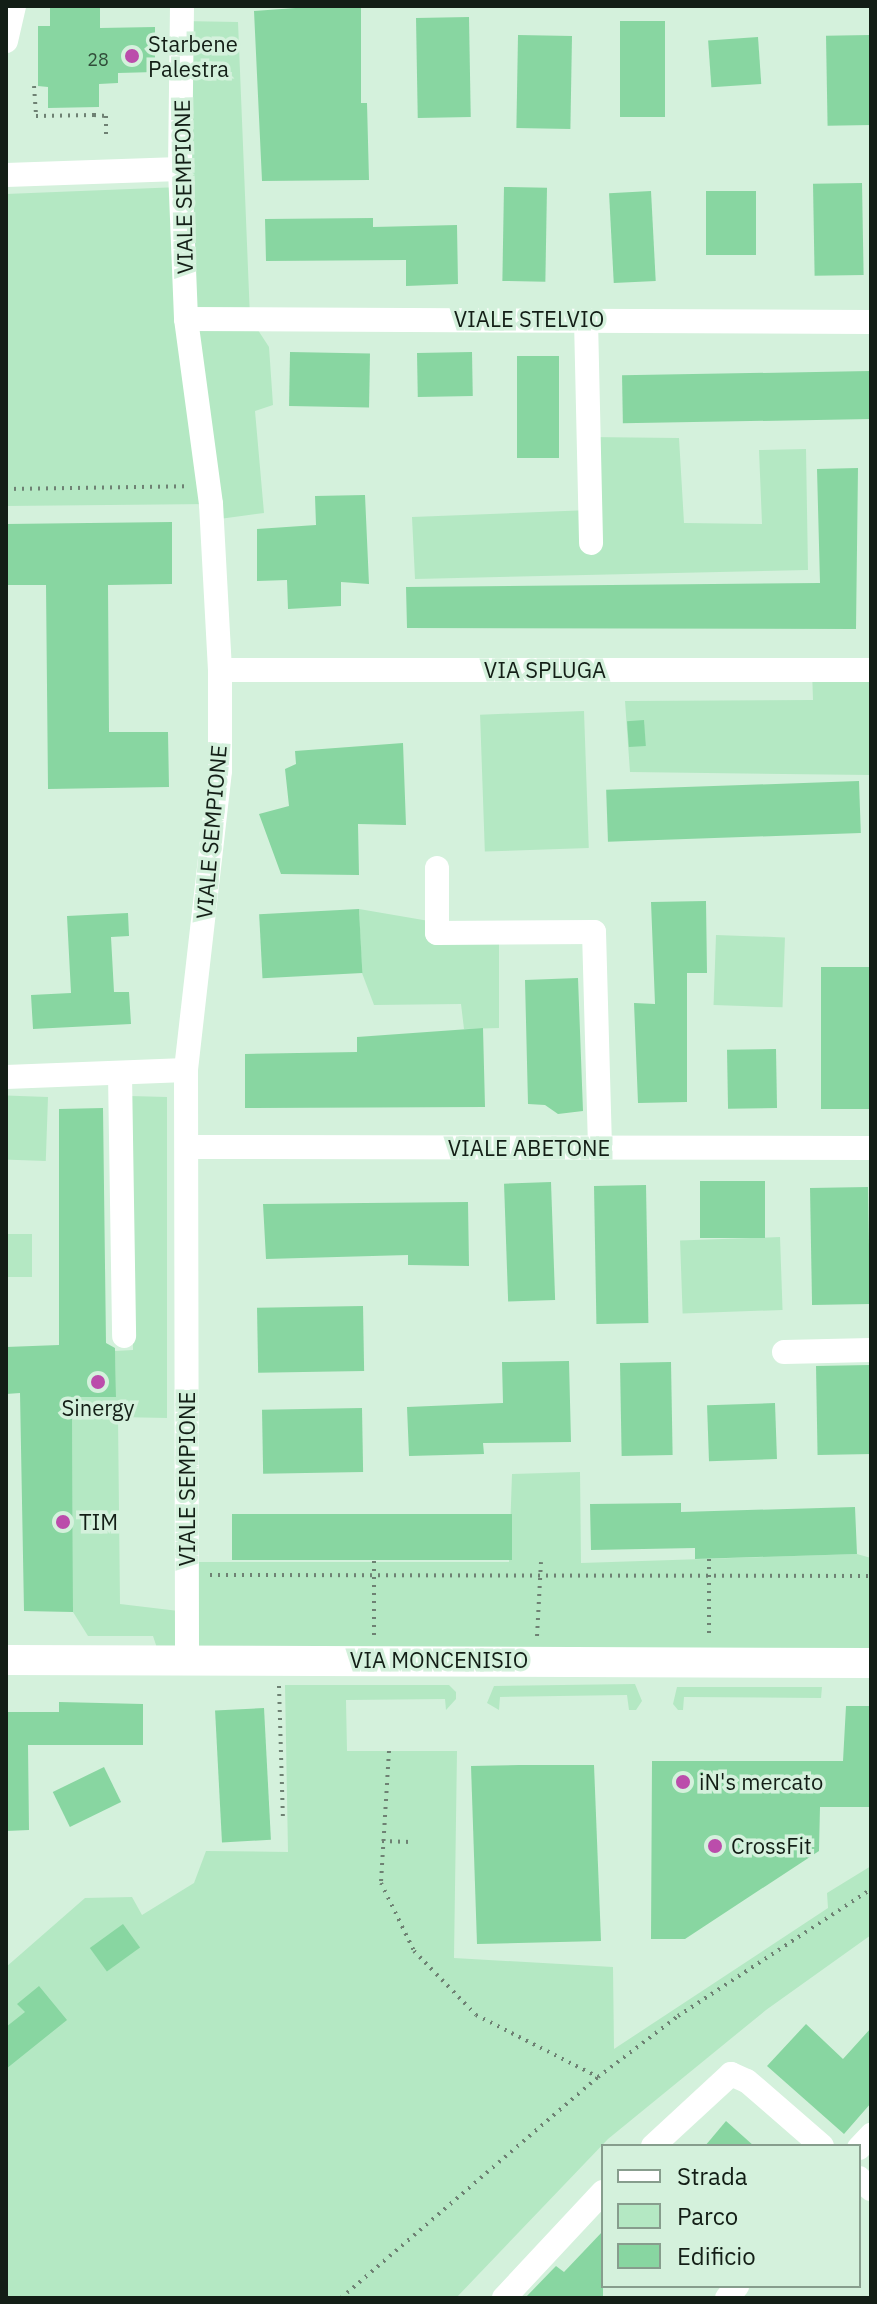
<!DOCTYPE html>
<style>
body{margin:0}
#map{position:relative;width:877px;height:2304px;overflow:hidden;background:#d4f1dc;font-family:"IBM Plex Sans",sans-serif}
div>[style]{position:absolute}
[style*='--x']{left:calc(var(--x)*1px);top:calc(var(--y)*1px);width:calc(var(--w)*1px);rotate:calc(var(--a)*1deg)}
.green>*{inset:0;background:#b4e8c3;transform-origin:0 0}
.building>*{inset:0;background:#88d6a1;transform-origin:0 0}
.path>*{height:4px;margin-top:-2px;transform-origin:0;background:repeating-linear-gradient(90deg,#6e8173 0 2px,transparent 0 8px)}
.minor>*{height:24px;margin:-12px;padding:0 12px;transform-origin:12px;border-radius:12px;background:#fff}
.major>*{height:30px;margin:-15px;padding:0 15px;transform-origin:15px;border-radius:15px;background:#fff}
.dots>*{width:22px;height:22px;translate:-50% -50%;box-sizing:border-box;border:4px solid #d4f1dc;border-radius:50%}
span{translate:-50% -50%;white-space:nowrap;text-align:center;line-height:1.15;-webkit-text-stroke:7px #d4f1dc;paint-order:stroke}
.number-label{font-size:18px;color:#304c39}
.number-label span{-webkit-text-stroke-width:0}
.poi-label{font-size:22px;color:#131e16}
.left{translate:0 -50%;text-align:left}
.street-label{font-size:22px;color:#131e16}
.frame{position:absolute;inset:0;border:8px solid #131e16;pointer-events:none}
.legend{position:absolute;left:601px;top:2144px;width:260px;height:144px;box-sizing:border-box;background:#d4f1dc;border:2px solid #879d8d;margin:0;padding:10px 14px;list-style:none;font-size:24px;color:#131e16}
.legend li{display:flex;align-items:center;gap:16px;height:40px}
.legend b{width:40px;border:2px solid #879d8d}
</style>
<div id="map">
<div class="green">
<div style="clip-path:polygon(181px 21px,238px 22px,250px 318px,269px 347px,273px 405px,255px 411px,264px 513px,212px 520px,211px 504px,6px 506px,6px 194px,180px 187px)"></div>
<div style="clip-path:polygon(589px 437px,679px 438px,684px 523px,762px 524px,759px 450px,806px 449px,808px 570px,415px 579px,412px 517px,590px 510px)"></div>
<div style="clip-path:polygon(812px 670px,871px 670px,871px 775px,630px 772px,625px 701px,813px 700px)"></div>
<div style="left:584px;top:711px;width:137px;height:104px;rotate:88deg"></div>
<div style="clip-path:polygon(359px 909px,499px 933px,499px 1028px,464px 1029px,461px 1004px,374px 1005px,362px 973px)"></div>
<div style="left:716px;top:935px;width:69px;height:70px;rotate:2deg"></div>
<div style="clip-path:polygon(130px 1096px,167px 1097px,167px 1418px,118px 1417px,120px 1604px,187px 1612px,187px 1562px,509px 1562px,512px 1474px,580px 1472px,581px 1563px,857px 1554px,871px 1558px,871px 1663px,161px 1660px,153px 1636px,88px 1636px,73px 1612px,72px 1397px,116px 1397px,115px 1351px,133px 1350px)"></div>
<div style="left:48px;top:1097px;width:64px;height:42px;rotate:92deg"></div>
<div style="left:6px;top:1234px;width:26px;height:43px"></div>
<div style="left:780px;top:1237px;width:73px;height:100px;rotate:88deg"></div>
<div style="clip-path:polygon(635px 1684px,642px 1701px,636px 1710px,629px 1710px,627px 1695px,500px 1697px,499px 1710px,487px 1703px,494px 1686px)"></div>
<div style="clip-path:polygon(285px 1685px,449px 1685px,456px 1692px,456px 1699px,446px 1710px,445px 1699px,346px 1700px,347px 1751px,457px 1751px,454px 1958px,613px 1967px,614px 2049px,828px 1908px,827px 1893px,871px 1866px,871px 1935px,766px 2010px,608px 2139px,456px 2298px,6px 2298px,6px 1967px,85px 1898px,132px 1897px,142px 1915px,194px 1883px,206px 1851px,288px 1852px)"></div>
<div style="clip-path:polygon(677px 1687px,822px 1687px,821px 1698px,684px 1697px,683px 1710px,678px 1710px,673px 1704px)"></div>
</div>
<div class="building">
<div style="clip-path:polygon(50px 6px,100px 6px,100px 28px,155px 27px,155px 72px,118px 73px,118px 83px,99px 84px,99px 107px,48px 108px,48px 87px,38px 86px,38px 26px,50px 26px)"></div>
<div style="clip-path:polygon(323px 6px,361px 6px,361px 103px,367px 103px,369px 180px,262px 181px,254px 11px)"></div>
<div style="left:469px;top:17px;width:100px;height:53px;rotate:89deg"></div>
<div style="left:620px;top:21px;width:45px;height:96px"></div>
<div style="left:870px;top:35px;width:90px;height:44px;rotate:89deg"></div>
<div style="left:572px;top:36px;width:93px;height:54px;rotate:91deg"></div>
<div style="left:758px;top:37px;width:47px;height:50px;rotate:86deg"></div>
<div style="left:862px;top:183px;width:92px;height:49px;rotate:89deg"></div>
<div style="left:504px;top:187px;width:43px;height:94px;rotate:1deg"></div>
<div style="left:651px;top:191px;width:90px;height:42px;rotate:87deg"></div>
<div style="left:706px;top:191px;width:50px;height:64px"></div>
<div style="clip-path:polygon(373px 218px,373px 227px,457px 225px,458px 284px,406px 286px,406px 260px,266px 261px,265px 219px)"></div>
<div style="left:290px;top:352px;width:80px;height:54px;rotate:1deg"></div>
<div style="left:472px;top:352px;width:44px;height:55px;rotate:89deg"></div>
<div style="left:517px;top:356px;width:42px;height:102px"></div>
<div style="left:870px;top:371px;width:48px;height:248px;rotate:89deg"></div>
<div style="clip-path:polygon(858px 468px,856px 629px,407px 628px,406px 587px,820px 583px,817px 469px)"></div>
<div style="clip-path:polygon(365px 495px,369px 584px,341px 582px,341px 606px,288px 609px,287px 580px,257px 581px,257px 529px,316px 525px,315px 496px)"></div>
<div style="clip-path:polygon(172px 522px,172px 584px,108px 585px,109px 732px,168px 732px,169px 787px,48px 789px,46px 585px,6px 585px,6px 524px)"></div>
<div style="left:644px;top:720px;width:26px;height:17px;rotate:86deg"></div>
<div style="clip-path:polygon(403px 743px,406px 825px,358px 824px,359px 875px,281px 874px,259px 814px,289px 806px,285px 769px,296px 764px,295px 751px)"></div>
<div style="left:859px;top:781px;width:52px;height:253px;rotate:88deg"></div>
<div style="clip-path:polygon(706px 901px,707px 973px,687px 973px,687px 1102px,638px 1103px,634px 1003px,655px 1004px,651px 902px)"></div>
<div style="left:359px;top:909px;width:64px;height:100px;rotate:87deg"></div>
<div style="clip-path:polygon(128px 913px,129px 936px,111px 937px,114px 992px,129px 992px,131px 1024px,33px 1029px,31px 995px,71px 993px,67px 916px)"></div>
<div style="left:871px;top:967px;width:142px;height:50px;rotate:90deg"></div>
<div style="clip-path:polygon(578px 978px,583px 1111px,558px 1114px,545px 1105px,528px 1104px,525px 980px)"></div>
<div style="clip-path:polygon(483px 1028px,485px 1107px,245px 1108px,245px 1054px,357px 1052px,357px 1037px)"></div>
<div style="left:776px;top:1049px;width:59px;height:49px;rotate:89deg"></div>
<div style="clip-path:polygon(103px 1108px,106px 1343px,115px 1348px,116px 1397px,72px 1397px,73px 1612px,24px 1611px,20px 1393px,6px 1394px,6px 1347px,59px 1345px,59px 1109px)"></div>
<div style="left:765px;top:1181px;width:57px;height:65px;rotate:90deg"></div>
<div style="left:551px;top:1182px;width:118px;height:47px;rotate:88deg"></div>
<div style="left:646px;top:1185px;width:138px;height:52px;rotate:89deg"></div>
<div style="left:868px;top:1187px;width:117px;height:58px;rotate:89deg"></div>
<div style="clip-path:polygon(468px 1202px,469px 1266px,408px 1265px,408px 1255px,266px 1259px,263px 1204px)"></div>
<div style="left:363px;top:1306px;width:65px;height:106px;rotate:89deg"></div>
<div style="clip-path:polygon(569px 1361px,571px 1442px,483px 1443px,484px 1454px,409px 1456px,407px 1407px,503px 1403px,502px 1362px)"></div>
<div style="left:671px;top:1362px;width:93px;height:51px;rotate:89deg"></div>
<div style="left:870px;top:1365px;width:89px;height:54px;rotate:89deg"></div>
<div style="left:775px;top:1403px;width:56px;height:68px;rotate:88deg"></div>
<div style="left:362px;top:1408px;width:64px;height:100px;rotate:89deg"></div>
<div style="clip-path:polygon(681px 1503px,681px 1512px,855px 1507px,857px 1554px,695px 1559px,695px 1548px,591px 1550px,590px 1504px)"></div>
<div style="left:232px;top:1514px;width:280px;height:46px"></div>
<div style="clip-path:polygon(59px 1702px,143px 1704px,143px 1745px,28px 1745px,29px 1830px,6px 1831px,6px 1712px,59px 1712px)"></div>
<div style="clip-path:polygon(846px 1706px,871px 1706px,871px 1807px,820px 1807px,819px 1851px,685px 1939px,651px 1939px,652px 1761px,843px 1761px)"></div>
<div style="left:264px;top:1708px;width:132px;height:49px;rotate:87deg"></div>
<div style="clip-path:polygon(519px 1765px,594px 1765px,601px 1941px,477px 1944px,471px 1766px)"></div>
<div style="left:104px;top:1767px;width:39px;height:57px;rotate:64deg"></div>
<div style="left:123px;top:1924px;width:29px;height:41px;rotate:54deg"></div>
<div style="clip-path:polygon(39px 1986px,67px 2020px,6px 2069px,6px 2027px,25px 2012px,17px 2004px)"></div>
<div style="clip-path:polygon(806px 2024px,843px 2059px,871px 2028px,871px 2103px,844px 2134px,767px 2066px)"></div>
<div style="clip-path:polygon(726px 2121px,754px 2146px,705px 2146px)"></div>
<div style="clip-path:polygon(603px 2231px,603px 2298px,525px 2298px,556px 2266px,564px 2272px)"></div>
</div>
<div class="path">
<div style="--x:34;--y:86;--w:30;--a:86"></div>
<div style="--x:36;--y:116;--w:58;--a:-1"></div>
<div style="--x:94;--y:115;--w:8;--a:-90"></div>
<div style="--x:94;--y:115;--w:12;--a:5"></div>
<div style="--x:106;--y:116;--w:22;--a:90"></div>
<div style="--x:6;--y:489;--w:181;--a:-0.9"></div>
<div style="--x:709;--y:1559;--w:77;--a:90"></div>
<div style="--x:210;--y:1575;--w:661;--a:0.09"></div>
<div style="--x:374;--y:1635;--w:74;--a:-90"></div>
<div style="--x:537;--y:1636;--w:74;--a:-86.9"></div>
<div style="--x:279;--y:1686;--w:134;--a:88.3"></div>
<div style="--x:389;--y:1751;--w:132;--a:93.5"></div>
<div style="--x:381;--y:1883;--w:76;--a:64.1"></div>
<div style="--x:414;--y:1951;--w:89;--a:45.9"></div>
<div style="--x:476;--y:2015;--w:137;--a:26.9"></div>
<div style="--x:382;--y:1841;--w:29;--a:2"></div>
<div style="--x:341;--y:2298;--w:339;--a:-40.7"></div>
<div style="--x:598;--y:2077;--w:101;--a:-37.3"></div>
<div style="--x:678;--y:2016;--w:231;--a:-33.3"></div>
</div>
<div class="minor">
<div style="--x:182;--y:6;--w:163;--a:90.7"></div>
<div style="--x:180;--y:169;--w:150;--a:87.7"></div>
<div style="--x:186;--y:319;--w:187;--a:82.3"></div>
<div style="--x:211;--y:504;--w:166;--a:86.9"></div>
<div style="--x:220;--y:670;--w:101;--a:90"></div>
<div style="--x:220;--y:771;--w:301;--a:96.5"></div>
<div style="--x:186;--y:1070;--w:590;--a:89.9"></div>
<div style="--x:6;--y:41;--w:36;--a:-77"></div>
<div style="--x:6;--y:175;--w:174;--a:-2"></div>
<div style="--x:186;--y:319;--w:685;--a:0.25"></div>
<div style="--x:586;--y:320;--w:223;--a:88.7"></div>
<div style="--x:220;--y:670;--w:651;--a:0"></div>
<div style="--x:437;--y:868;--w:65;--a:90"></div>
<div style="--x:437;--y:933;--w:157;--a:-0.4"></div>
<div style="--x:594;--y:932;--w:216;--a:88.4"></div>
<div style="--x:120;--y:1074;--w:262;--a:89.1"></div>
<div style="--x:6;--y:1077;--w:180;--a:-2.2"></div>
<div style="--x:187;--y:1147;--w:684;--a:0.08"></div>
<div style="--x:784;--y:1352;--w:87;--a:-1.3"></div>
<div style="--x:653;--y:2146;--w:106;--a:-42.7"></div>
<div style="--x:731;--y:2074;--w:17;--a:24"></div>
<div style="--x:747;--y:2081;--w:99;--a:40.9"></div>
<div style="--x:859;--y:2148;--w:18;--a:-47"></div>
<div style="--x:859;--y:2178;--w:16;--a:43"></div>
<div style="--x:504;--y:2298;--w:145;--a:-47"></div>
<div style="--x:727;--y:2298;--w:16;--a:-50"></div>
</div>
<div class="major">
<div style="--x:6;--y:1660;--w:865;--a:0.2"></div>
</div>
<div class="dots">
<div style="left:132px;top:56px;background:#bb4dab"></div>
<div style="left:98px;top:1382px;background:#bb4dab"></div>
<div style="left:63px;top:1522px;background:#bb4dab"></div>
<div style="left:683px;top:1782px;background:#bb4dab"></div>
<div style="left:715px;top:1846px;background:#bb4dab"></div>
</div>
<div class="number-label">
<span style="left:98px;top:60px">28</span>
</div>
<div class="poi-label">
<span class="left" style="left:148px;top:56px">Starbene<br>Palestra</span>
<span style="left:98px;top:1408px">Sinergy</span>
<span class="left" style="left:79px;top:1522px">TIM</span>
<span class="left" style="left:699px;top:1782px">iN's mercato</span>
<span class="left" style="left:731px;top:1846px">CrossFit</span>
</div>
<div class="street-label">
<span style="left:183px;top:187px;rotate:-91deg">VIALE SEMPIONE</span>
<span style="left:529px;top:319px">VIALE STELVIO</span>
<span style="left:545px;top:670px">VIA SPLUGA</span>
<span style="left:211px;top:832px;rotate:-85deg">VIALE SEMPIONE</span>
<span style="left:529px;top:1148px">VIALE ABETONE</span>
<span style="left:187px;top:1479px;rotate:-90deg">VIALE SEMPIONE</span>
<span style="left:439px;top:1660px">VIA MONCENISIO</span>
</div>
<div class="frame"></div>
<ul class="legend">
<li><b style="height:10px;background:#fff"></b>Strada</li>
<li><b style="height:22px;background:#b4e8c3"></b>Parco</li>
<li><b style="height:22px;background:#88d6a1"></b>Edificio</li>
</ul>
</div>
